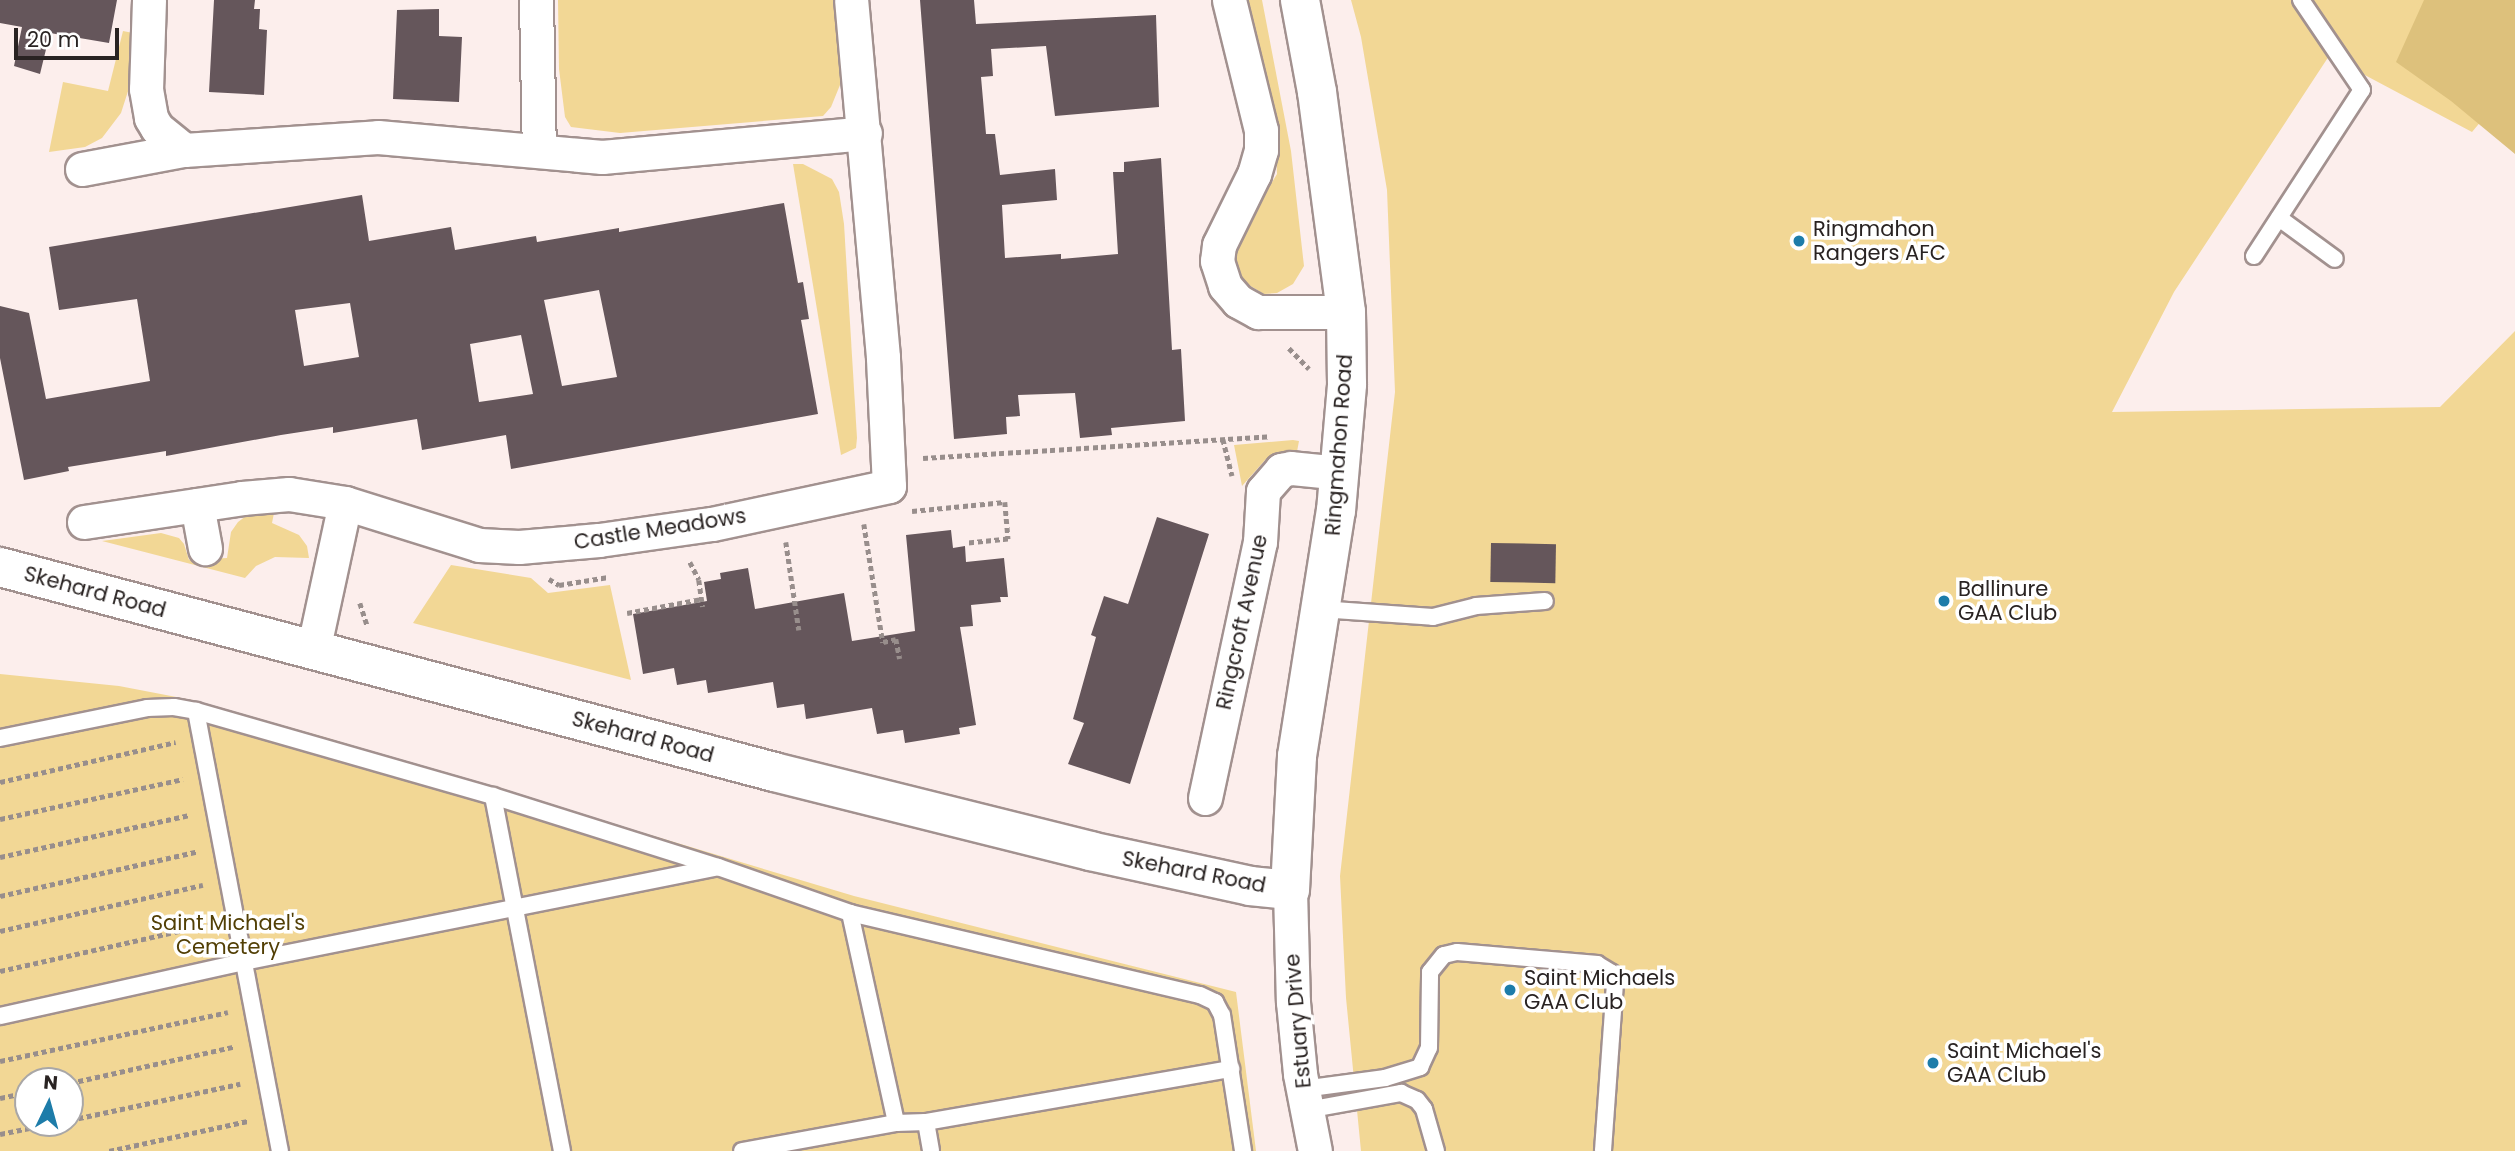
<!DOCTYPE html>
<style>
body{margin:0}
#map{position:relative;width:2515px;height:1151px;overflow:hidden;background:#fceeec;font-family:Poppins,sans-serif}
div>[style]{position:absolute}
[style*='--x']{left:calc(var(--x)*1px);top:calc(var(--y)*1px);width:calc(var(--w)*1px);rotate:calc(var(--a)*1deg)}
.green>*{inset:0;background:#f2d795}
.forest>*{inset:0;background:#ddc17c}
.building>*{inset:0;background:#65565b;transform-origin:0 0}
.path>*{height:4.5px;margin-top:-2.25px;transform-origin:0;background:repeating-linear-gradient(90deg,#988e8c 0 5px,transparent 0 8.5px)}
.roads{filter:drop-shadow(2px 0 #a2918f) drop-shadow(-2px 0 #a2918f) drop-shadow(0 2px #a2918f) drop-shadow(0 -2px #a2918f)}
.service>*{height:16px;margin:-8px;padding:0 8px;transform-origin:8px;border-radius:8px;background:#fff}
.minor>*{height:33px;margin:-16.5px;padding:0 16.5px;transform-origin:16.5px;border-radius:16.5px;background:#fff}
.tertiary>*{height:38px;margin:-19px;padding:0 19px;transform-origin:19px;border-radius:19px;background:#fff}
.dots>*{width:19px;height:19px;translate:-50% -50%;box-sizing:border-box;border:4px solid #fff;border-radius:50%}
span{translate:-50% -50%;white-space:nowrap;text-align:center;line-height:1.15;-webkit-text-stroke:7px #fff;paint-order:stroke}
.poi-label{font-size:21px;color:#292322}
.left{translate:0 -50%;text-align:left}
.street-label{font-size:21px;color:#292322}
.park-label{font-size:21px;color:#523f05}
.north{position:absolute;left:14px;top:1067px;width:70px;height:70px;box-sizing:border-box;background:#fff;border:2px solid #a9a7a7;border-radius:50%;rotate:5deg;font-size:19px;font-weight:700;line-height:28px;text-align:center;color:#292322}
.north::after{content:'';display:block;margin:auto;width:24px;height:32px;background:#1d7ca9;clip-path:polygon(50% 0,100% 100%,50% 72%,0 100%)}
.scale{position:absolute;left:14px;top:28px;width:105px;height:32px;box-sizing:border-box;border:4px solid #292322;border-top:0;padding-left:9px;font-size:21px;line-height:24px;white-space:nowrap;color:#292322;-webkit-text-stroke:5px #fff;paint-order:stroke}
</style>
<div id="map">
<div class="green">
<div style="clip-path:polygon(558px 0,836px 0,841px 48px,840px 85px,831px 107px,823px 116px,620px 133px,571px 127px,565px 117px,559px 69px)"></div>
<div style="clip-path:polygon(1248px 0,1262px 0,1291px 151px,1304px 266px,1293px 284px,1277px 293px,1264px 294px,1237px 278px,1232px 248px,1277px 174px,1274px 114px)"></div>
<div style="clip-path:polygon(1351px 0,2483px 0,2514px 82px,2472px 132px,2329px 56px,2174px 292px,2112px 412px,2440px 407px,2515px 331px,2515px 1151px,1361px 1151px,1346px 998px,1340px 876px,1395px 392px,1387px 190px,1361px 37px)"></div>
<div style="clip-path:polygon(123px 31px,133px 33px,130px 85px,121px 113px,102px 138px,85px 147px,49px 152px,63px 82px,108px 91px)"></div>
<div style="clip-path:polygon(793px 164px,803px 164px,832px 179px,839px 192px,844px 224px,857px 438px,856px 448px,841px 455px)"></div>
<div style="clip-path:polygon(1293px 440px,1299px 441px,1296px 457px,1287px 455px,1266px 459px,1242px 486px,1234px 445px)"></div>
<div style="clip-path:polygon(274px 513px,272px 523px,299px 535px,307px 546px,309px 558px,275px 557px,256px 566px,245px 578px,102px 541px,161px 533px,179px 538px,184px 544px,189px 560px,227px 558px,231px 532px,238px 522px,246px 516px)"></div>
<div style="clip-path:polygon(451px 565px,531px 578px,548px 593px,610px 585px,631px 680px,413px 623px)"></div>
<div style="clip-path:polygon(evenodd,0 674px,119px 686px,192px 700px,324px 737px,854px 896px,1236px 992px,1256px 1151px,0 1151px,0 674px,28px 1081px,70px 1081px,70px 1123px,28px 1123px,28px 1081px)"></div>
</div>
<div class="forest">
<div style="clip-path:polygon(2424px 0,2515px 0,2515px 154px,2451px 101px,2396px 62px)"></div>
</div>
<div class="building">
<div style="clip-path:polygon(0 0,117px 0,109px 43px,50px 33px,40px 74px,14px 66px,22px 27px,0 23px)"></div>
<div style="clip-path:polygon(214px 0,255px 0,254px 9px,260px 9px,259px 29px,267px 30px,264px 95px,209px 92px)"></div>
<div style="clip-path:polygon(920px 0,974px 0,976px 24px,1156px 15px,1159px 107px,1055px 116px,1046px 46px,991px 49px,993px 76px,981px 77px,986px 134px,995px 134px,1000px 175px,1055px 169px,1057px 200px,1002px 205px,1005px 258px,1061px 254px,1061px 259px,1118px 254px,1113px 172px,1124px 172px,1124px 162px,1161px 158px,1172px 350px,1181px 349px,1185px 421px,1111px 428px,1112px 435px,1080px 438px,1075px 393px,1018px 395px,1020px 416px,1006px 417px,1007px 434px,954px 439px)"></div>
<div style="clip-path:polygon(439px 9px,439px 36px,462px 37px,459px 102px,393px 99px,397px 10px)"></div>
<div style="clip-path:polygon(evenodd,362px 195px,369px 241px,451px 227px,455px 250px,536px 236px,537px 242px,619px 228px,619px 232px,784px 203px,798px 283px,803px 282px,809px 319px,801px 320px,818px 414px,511px 469px,506px 435px,422px 450px,417px 419px,333px 433px,333px 427px,281px 435px,166px 456px,166px 451px,68px 467px,69px 471px,24px 480px,0 358px,0 306px,29px 313px,46px 399px,150px 381px,137px 299px,59px 310px,49px 247px,362px 195px,599px 290px,617px 377px,562px 386px,544px 300px,599px 290px,362px 195px,350px 303px,359px 357px,304px 366px,295px 310px,350px 303px,362px 195px,521px 335px,533px 394px,479px 402px,470px 344px,521px 335px)"></div>
<div style="clip-path:polygon(1157px 517px,1209px 534px,1130px 784px,1068px 764px,1084px 723px,1073px 719px,1096px 637px,1091px 635px,1104px 596px,1128px 604px)"></div>
<div style="clip-path:polygon(951px 530px,953px 548px,965px 546px,966px 562px,1004px 558px,1008px 597px,1000px 597px,1001px 602px,971px 605px,973px 626px,960px 627px,976px 725px,959px 728px,960px 734px,905px 743px,903px 730px,877px 734px,872px 708px,806px 719px,804px 704px,777px 708px,773px 682px,708px 693px,706px 680px,677px 685px,674px 668px,643px 674px,633px 614px,707px 601px,704px 582px,721px 579px,720px 573px,748px 568px,755px 609px,844px 593px,852px 641px,915px 631px,906px 535px)"></div>
<div style="left:1491px;top:543px;width:65px;height:39px;rotate:1deg"></div>
</div>
<div class="path">
<div style="--x:1289;--y:348;--w:29;--a:46"></div>
<div style="--x:1223;--y:439;--w:38;--a:76"></div>
<div style="--x:923;--y:458;--w:348;--a:-3.6"></div>
<div style="--x:912;--y:511;--w:93;--a:-5.5"></div>
<div style="--x:1005;--y:502;--w:37;--a:85"></div>
<div style="--x:1008;--y:539;--w:40;--a:174.3"></div>
<div style="--x:864;--y:524;--w:120;--a:80.9"></div>
<div style="--x:883;--y:642;--w:13;--a:-13"></div>
<div style="--x:896;--y:639;--w:20;--a:79"></div>
<div style="--x:786;--y:542;--w:89;--a:81.6"></div>
<div style="--x:690;--y:562;--w:20;--a:63"></div>
<div style="--x:699;--y:580;--w:27;--a:82"></div>
<div style="--x:549;--y:579;--w:12;--a:31"></div>
<div style="--x:559;--y:585;--w:50;--a:-9.3"></div>
<div style="--x:360;--y:603;--w:23;--a:72"></div>
<div style="--x:627;--y:613;--w:76;--a:-10.6"></div>
<div style="--x:0;--y:782;--w:180;--a:-12.8"></div>
<div style="--x:0;--y:819;--w:187;--a:-12.3"></div>
<div style="--x:0;--y:857;--w:194;--a:-12.5"></div>
<div style="--x:0;--y:896;--w:201;--a:-12.7"></div>
<div style="--x:0;--y:931;--w:208;--a:-12.8"></div>
<div style="--x:0;--y:971;--w:215;--a:-12.6"></div>
<div style="--x:0;--y:1061;--w:233;--a:-12.1"></div>
<div style="--x:70;--y:1083;--w:167;--a:-12.5"></div>
<div style="--x:0;--y:1098;--w:29;--a:-12"></div>
<div style="--x:70;--y:1120;--w:174;--a:-12"></div>
<div style="--x:0;--y:1134;--w:55;--a:-11.5"></div>
<div style="--x:109;--y:1151;--w:142;--a:-12.2"></div>
</div>
<div class="roads">
<div class="service">
<div style="--x:2279;--y:218;--w:69;--a:36.2"></div>
<div style="--x:2254;--y:256;--w:198;--a:-57"></div>
<div style="--x:2362;--y:90;--w:109;--a:-124.1"></div>
<div style="--x:1320;--y:609;--w:113;--a:4"></div>
<div style="--x:1433;--y:617;--w:44;--a:-14.3"></div>
<div style="--x:1476;--y:606;--w:69;--a:-4.1"></div>
<div style="--x:196;--y:711;--w:448;--a:79.2"></div>
<div style="--x:0;--y:738;--w:150;--a:-11.5"></div>
<div style="--x:147;--y:708;--w:27;--a:-2"></div>
<div style="--x:174;--y:707;--w:22;--a:10"></div>
<div style="--x:196;--y:711;--w:309;--a:16"></div>
<div style="--x:493;--y:796;--w:236;--a:17.5"></div>
<div style="--x:718;--y:867;--w:140;--a:19.2"></div>
<div style="--x:850;--y:913;--w:215;--a:77.6"></div>
<div style="--x:493;--y:796;--w:362;--a:79"></div>
<div style="--x:850;--y:913;--w:359;--a:13.2"></div>
<div style="--x:1200;--y:995;--w:17;--a:25"></div>
<div style="--x:1215;--y:1002;--w:15;--a:62"></div>
<div style="--x:1222;--y:1015;--w:138;--a:81.2"></div>
<div style="--x:0;--y:1016;--w:249;--a:-12.5"></div>
<div style="--x:243;--y:962;--w:483;--a:-11.3"></div>
<div style="--x:1303;--y:1089;--w:83;--a:-7.6"></div>
<div style="--x:1385;--y:1078;--w:37;--a:-17"></div>
<div style="--x:1420;--y:1067;--w:21;--a:-65"></div>
<div style="--x:1429;--y:1048;--w:76;--a:-89.2"></div>
<div style="--x:1430;--y:972;--w:22;--a:-51"></div>
<div style="--x:1444;--y:955;--w:13;--a:-13"></div>
<div style="--x:1457;--y:952;--w:141;--a:4.9"></div>
<div style="--x:1597;--y:964;--w:17;--a:31"></div>
<div style="--x:1612;--y:973;--w:10;--a:73"></div>
<div style="--x:1615;--y:983;--w:168;--a:94.1"></div>
<div style="--x:1307;--y:1110;--w:96;--a:-10.3"></div>
<div style="--x:1401;--y:1093;--w:17;--a:24"></div>
<div style="--x:1417;--y:1100;--w:11;--a:52"></div>
<div style="--x:1424;--y:1109;--w:44;--a:74.1"></div>
<div style="--x:926;--y:1122;--w:29;--a:80"></div>
<div style="--x:742;--y:1151;--w:157;--a:-10.3"></div>
<div style="--x:896;--y:1123;--w:30;--a:-2"></div>
<div style="--x:926;--y:1122;--w:310;--a:-9.9"></div>
</div>
<div class="minor">
<div style="--x:149;--y:0;--w:89;--a:91.9"></div>
<div style="--x:146;--y:89;--w:29;--a:80"></div>
<div style="--x:151;--y:118;--w:12;--a:59"></div>
<div style="--x:157;--y:128;--w:35;--a:39"></div>
<div style="--x:184;--y:150;--w:194;--a:-3.8"></div>
<div style="--x:378;--y:137;--w:225;--a:5.1"></div>
<div style="--x:602;--y:157;--w:264;--a:-5.2"></div>
<div style="--x:536;--y:0;--w:150;--a:88.9"></div>
<div style="--x:1229;--y:0;--w:134;--a:76.2"></div>
<div style="--x:1261;--y:130;--w:20;--a:90"></div>
<div style="--x:1261;--y:150;--w:25;--a:106"></div>
<div style="--x:1254;--y:174;--w:79;--a:116.2"></div>
<div style="--x:1219;--y:245;--w:16;--a:97"></div>
<div style="--x:1217;--y:261;--w:26;--a:72"></div>
<div style="--x:1225;--y:286;--w:20;--a:49"></div>
<div style="--x:1238;--y:301;--w:23;--a:29"></div>
<div style="--x:1258;--y:312;--w:88;--a:0"></div>
<div style="--x:82;--y:169;--w:104;--a:-10.6"></div>
<div style="--x:197;--y:505;--w:44;--a:79.5"></div>
<div style="--x:84;--y:522;--w:160;--a:-8.6"></div>
<div style="--x:242;--y:498;--w:47;--a:-4.9"></div>
<div style="--x:289;--y:494;--w:57;--a:9.1"></div>
<div style="--x:345;--y:503;--w:140;--a:17.4"></div>
<div style="--x:479;--y:545;--w:40;--a:2.9"></div>
<div style="--x:519;--y:547;--w:80;--a:-5"></div>
<div style="--x:599;--y:540;--w:114;--a:-8.1"></div>
<div style="--x:712;--y:524;--w:181;--a:-12.1"></div>
<div style="--x:889;--y:486;--w:129;--a:-92.7"></div>
<div style="--x:883;--y:357;--w:358;--a:-95.1"></div>
<div style="--x:313;--y:651;--w:151;--a:-77.8"></div>
<div style="--x:1205;--y:798;--w:262;--a:-77.9"></div>
<div style="--x:1260;--y:542;--w:51;--a:-86.6"></div>
<div style="--x:1263;--y:491;--w:28;--a:-49"></div>
<div style="--x:1281;--y:470;--w:10;--a:-11"></div>
<div style="--x:1291;--y:468;--w:50;--a:5.7"></div>
<div style="--x:1290;--y:890;--w:112;--a:88.5"></div>
<div style="--x:1293;--y:1002;--w:72;--a:84.4"></div>
<div style="--x:1300;--y:1074;--w:78;--a:79"></div>
</div>
<div class="tertiary">
<div style="--x:0;--y:567;--w:801;--a:14.83"></div>
<div style="--x:774;--y:772;--w:326;--a:14"></div>
<div style="--x:1090;--y:851;--w:164;--a:12.3"></div>
<div style="--x:1250;--y:886;--w:40;--a:5.7"></div>
<div style="--x:1290;--y:890;--w:134;--a:-87"></div>
<div style="--x:1297;--y:756;--w:248;--a:-81"></div>
<div style="--x:1336;--y:511;--w:127;--a:-85"></div>
<div style="--x:1347;--y:384;--w:72;--a:-90.8"></div>
<div style="--x:1346;--y:312;--w:222;--a:-97.5"></div>
<div style="--x:1317;--y:92;--w:94;--a:-100.5"></div>
</div>
</div>
<div class="dots">
<div style="left:1799px;top:241px;background:#1d7ca9"></div>
<div style="left:1944px;top:601px;background:#1d7ca9"></div>
<div style="left:1510px;top:990px;background:#1d7ca9"></div>
<div style="left:1933px;top:1063px;background:#1d7ca9"></div>
</div>
<div class="poi-label">
<span class="left" style="left:1813px;top:241px">Ringmahon<br>Rangers AFC</span>
<span class="left" style="left:1958px;top:601px">Ballinure<br>GAA Club</span>
<span class="left" style="left:1524px;top:990px">Saint Michaels<br>GAA Club</span>
<span class="left" style="left:1947px;top:1063px">Saint Michael's<br>GAA Club</span>
</div>
<div class="street-label">
<span style="left:1339px;top:445px;rotate:-86deg">Ringmahon Road</span>
<span style="left:660px;top:529px;rotate:-9deg">Castle Meadows</span>
<span style="left:95px;top:592px;rotate:15deg">Skehard Road</span>
<span style="left:1242px;top:622px;rotate:-78deg">Ringcroft Avenue</span>
<span style="left:643px;top:737px;rotate:15deg">Skehard Road</span>
<span style="left:1194px;top:872px;rotate:11deg">Skehard Road</span>
<span style="left:1298px;top:1021px;rotate:-95deg">Estuary Drive</span>
</div>
<div class="park-label">
<span style="left:228px;top:935px">Saint Michael's<br>Cemetery</span>
</div>
<div class="north">N</div>
<div class="scale">20 m</div>
</div>
